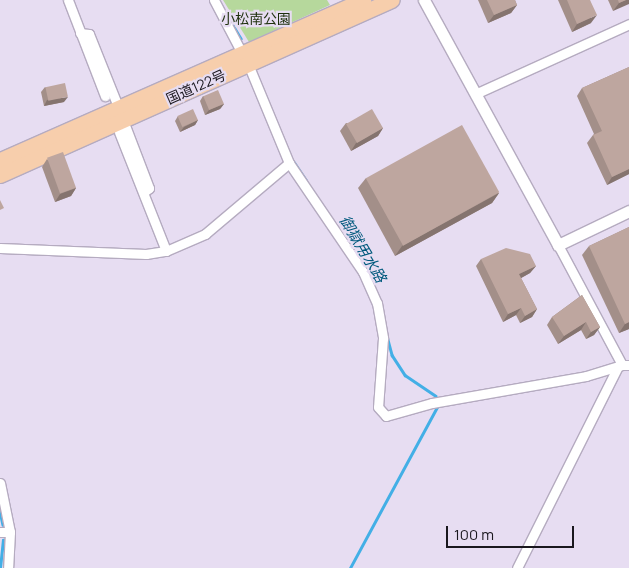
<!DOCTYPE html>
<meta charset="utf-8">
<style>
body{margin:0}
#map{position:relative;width:629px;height:568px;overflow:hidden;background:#e7ddf2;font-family:Manrope,"Noto Sans JP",sans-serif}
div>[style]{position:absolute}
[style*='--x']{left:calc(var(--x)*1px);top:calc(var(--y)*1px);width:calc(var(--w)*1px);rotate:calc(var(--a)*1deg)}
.green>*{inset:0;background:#b6d89c}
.stream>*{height:2.5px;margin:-1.25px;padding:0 1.25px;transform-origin:1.25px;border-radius:1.25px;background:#43afe6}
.roads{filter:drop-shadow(1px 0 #b5abc0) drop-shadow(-1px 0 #b5abc0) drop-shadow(0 1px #b5abc0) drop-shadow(0 -1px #b5abc0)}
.street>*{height:9px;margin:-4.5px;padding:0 4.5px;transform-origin:4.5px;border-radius:4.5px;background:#fff}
.secondary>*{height:11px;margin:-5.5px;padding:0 5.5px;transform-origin:5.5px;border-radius:5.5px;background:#fff}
.highway>*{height:15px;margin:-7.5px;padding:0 7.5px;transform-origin:7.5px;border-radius:7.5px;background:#f7ceac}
.wall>*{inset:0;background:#a38f89}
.shaded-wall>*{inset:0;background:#85746f}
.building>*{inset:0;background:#bea69f;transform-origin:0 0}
span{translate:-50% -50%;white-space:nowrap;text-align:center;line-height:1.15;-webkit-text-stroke:4.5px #e7ddf2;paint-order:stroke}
.park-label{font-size:14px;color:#1e300c}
.street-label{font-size:14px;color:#1a171e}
.water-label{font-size:15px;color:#00597d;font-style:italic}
.scale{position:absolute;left:446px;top:526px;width:128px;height:22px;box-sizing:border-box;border:2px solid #1a171e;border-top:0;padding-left:6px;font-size:15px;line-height:18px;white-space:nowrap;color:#1a171e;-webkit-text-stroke:4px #e7ddf2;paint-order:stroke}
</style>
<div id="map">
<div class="green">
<div style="clip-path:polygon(223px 0,327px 0,330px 5px,249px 42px)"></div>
</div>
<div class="stream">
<div style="--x:225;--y:12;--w:31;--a:59"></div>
<div style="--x:294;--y:162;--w:22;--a:56"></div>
<div style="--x:387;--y:336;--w:20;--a:75"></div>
<div style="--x:392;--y:355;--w:24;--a:57"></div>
<div style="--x:405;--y:375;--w:37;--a:34"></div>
<div style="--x:0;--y:511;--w:14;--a:78"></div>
<div style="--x:0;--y:568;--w:28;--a:-84"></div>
<div style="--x:350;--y:568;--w:183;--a:-61.6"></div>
</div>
<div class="roads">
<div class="street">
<div style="--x:68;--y:0;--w:103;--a:68.9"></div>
<div style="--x:214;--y:0;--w:60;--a:62.2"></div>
<div style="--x:80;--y:33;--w:9;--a:6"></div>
<div style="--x:89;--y:34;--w:81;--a:68.2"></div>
<div style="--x:475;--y:94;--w:169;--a:-24.4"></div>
<div style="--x:123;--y:120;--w:73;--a:69.1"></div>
<div style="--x:149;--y:188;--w:6;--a:141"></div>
<div style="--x:119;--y:132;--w:128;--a:68.4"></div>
<div style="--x:289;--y:163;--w:132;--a:55.8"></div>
<div style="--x:363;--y:272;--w:34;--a:66"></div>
<div style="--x:377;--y:303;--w:36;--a:80"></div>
<div style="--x:383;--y:338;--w:69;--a:94.1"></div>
<div style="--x:378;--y:407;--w:12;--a:48"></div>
<div style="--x:386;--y:416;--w:48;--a:-15.8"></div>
<div style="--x:432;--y:403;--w:156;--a:-9.9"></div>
<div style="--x:586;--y:376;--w:38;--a:-17"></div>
<div style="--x:558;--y:245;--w:136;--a:61.9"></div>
<div style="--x:622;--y:365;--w:7;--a:0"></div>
<div style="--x:0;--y:248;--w:146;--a:2.4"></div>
<div style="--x:146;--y:254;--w:20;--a:-9"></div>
<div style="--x:166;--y:251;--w:43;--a:-23.6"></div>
<div style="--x:205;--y:234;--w:110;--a:-40.2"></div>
<div style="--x:289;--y:163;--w:107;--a:-112.5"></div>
<div style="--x:0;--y:483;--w:50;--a:78.5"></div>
<div style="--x:10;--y:532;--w:36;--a:93"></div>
<div style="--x:0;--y:532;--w:10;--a:0"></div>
<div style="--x:517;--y:568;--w:224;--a:-63.4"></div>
</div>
<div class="secondary">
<div style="--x:424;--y:0;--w:279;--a:61.3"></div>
<div style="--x:558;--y:245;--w:79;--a:-25.6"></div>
</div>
<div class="highway">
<div style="--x:0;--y:160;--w:397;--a:-23.8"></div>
<div style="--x:0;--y:175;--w:429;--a:-24.1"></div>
</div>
</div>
<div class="wall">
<div style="clip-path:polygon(478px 0,515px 0,517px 5px,511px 13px,488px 23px)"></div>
<div style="clip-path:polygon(558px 0,590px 0,591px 23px,572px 32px)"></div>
<div style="clip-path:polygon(608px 0,629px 0,613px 11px)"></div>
<div style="clip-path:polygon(629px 67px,629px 174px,607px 185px,587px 143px,593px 135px,594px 134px,577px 96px,582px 88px)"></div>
<div style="clip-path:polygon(45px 87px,64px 102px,44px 106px,41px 92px)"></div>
<div style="clip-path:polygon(203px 96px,224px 104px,220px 109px,205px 115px,200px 101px)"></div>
<div style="clip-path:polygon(178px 116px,198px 120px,195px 125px,180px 132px,175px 121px)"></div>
<div style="clip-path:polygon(346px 123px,383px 128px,378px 136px,351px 151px,340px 131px)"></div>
<div style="clip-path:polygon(47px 159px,76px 188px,71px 196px,55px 202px,42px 167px)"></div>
<div style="clip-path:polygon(366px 178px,499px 193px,492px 203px,395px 256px,358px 188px)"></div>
<div style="clip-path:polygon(629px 227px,629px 329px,619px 333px,582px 255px,589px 246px)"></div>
<div style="clip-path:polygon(481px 259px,536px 266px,530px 273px,521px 278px,537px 309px,532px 317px,520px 323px,516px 315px,503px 322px,476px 266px)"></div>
<div style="clip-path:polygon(582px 295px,600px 327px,594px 335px,586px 339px,581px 330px,558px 344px,547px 325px,552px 317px)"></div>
</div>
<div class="shaded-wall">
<div style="clip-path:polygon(626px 0,629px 0,629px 4px,613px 11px,619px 3px)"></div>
<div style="clip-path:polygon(517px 5px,511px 13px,488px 23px,494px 15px)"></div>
<div style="clip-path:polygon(597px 15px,591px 23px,572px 32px,577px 24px)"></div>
<div style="clip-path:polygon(68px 97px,64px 102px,44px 106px,47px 100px)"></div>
<div style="clip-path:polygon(224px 104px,220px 109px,205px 115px,209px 110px)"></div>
<div style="clip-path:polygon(198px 120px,195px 125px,180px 132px,184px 127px)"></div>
<div style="clip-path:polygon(383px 128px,378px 136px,351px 151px,356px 143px)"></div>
<div style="clip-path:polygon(629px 169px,629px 174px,607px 185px,612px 177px)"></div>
<div style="clip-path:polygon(76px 188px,71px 196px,55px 202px,60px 194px)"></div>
<div style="clip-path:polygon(499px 193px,492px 203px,395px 256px,402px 246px)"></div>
<div style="clip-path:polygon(536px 266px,530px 273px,514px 282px,519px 274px)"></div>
<div style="clip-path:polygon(521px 308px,516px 315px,503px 322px,508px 314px)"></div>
<div style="clip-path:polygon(537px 309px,532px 317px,520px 323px,525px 316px)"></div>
<div style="clip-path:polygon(586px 322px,581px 330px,558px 344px,564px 336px)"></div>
<div style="clip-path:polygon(629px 322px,629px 329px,619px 333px,625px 324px)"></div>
<div style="clip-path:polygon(600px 327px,594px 335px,586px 339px,591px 332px)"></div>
</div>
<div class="building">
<div style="clip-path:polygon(487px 0,515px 0,517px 5px,494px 15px)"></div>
<div style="clip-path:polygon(567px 0,590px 0,597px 15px,577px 24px)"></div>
<div style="clip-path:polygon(618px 0,626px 0,619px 3px)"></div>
<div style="clip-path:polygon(629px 67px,629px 169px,612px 177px,593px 135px,602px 131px,582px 88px)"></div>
<div style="left:65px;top:83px;width:14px;height:20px;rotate:78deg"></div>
<div style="left:218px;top:90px;width:15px;height:16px;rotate:67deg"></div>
<div style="left:193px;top:109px;width:12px;height:17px;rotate:66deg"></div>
<div style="left:372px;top:109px;width:22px;height:30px;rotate:60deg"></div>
<div style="left:462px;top:125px;width:77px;height:110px;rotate:61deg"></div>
<div style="left:63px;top:152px;width:38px;height:17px;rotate:70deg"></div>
<div style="clip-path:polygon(0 200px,4px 208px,0 210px)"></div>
<div style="clip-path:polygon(629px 227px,629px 322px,625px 324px,589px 246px)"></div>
<div style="clip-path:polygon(506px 248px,530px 254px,536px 266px,519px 274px,537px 309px,525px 316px,521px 308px,508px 314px,481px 259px)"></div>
<div style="clip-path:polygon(582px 295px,600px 327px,591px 332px,586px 322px,564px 336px,552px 317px)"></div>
</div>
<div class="park-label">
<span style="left:256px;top:19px">小松南公園</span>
</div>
<div class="street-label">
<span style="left:196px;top:87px;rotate:-24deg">国道122号</span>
</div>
<div class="water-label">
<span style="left:363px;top:249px;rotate:59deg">御獄用水路</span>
</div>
<div class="scale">100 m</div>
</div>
